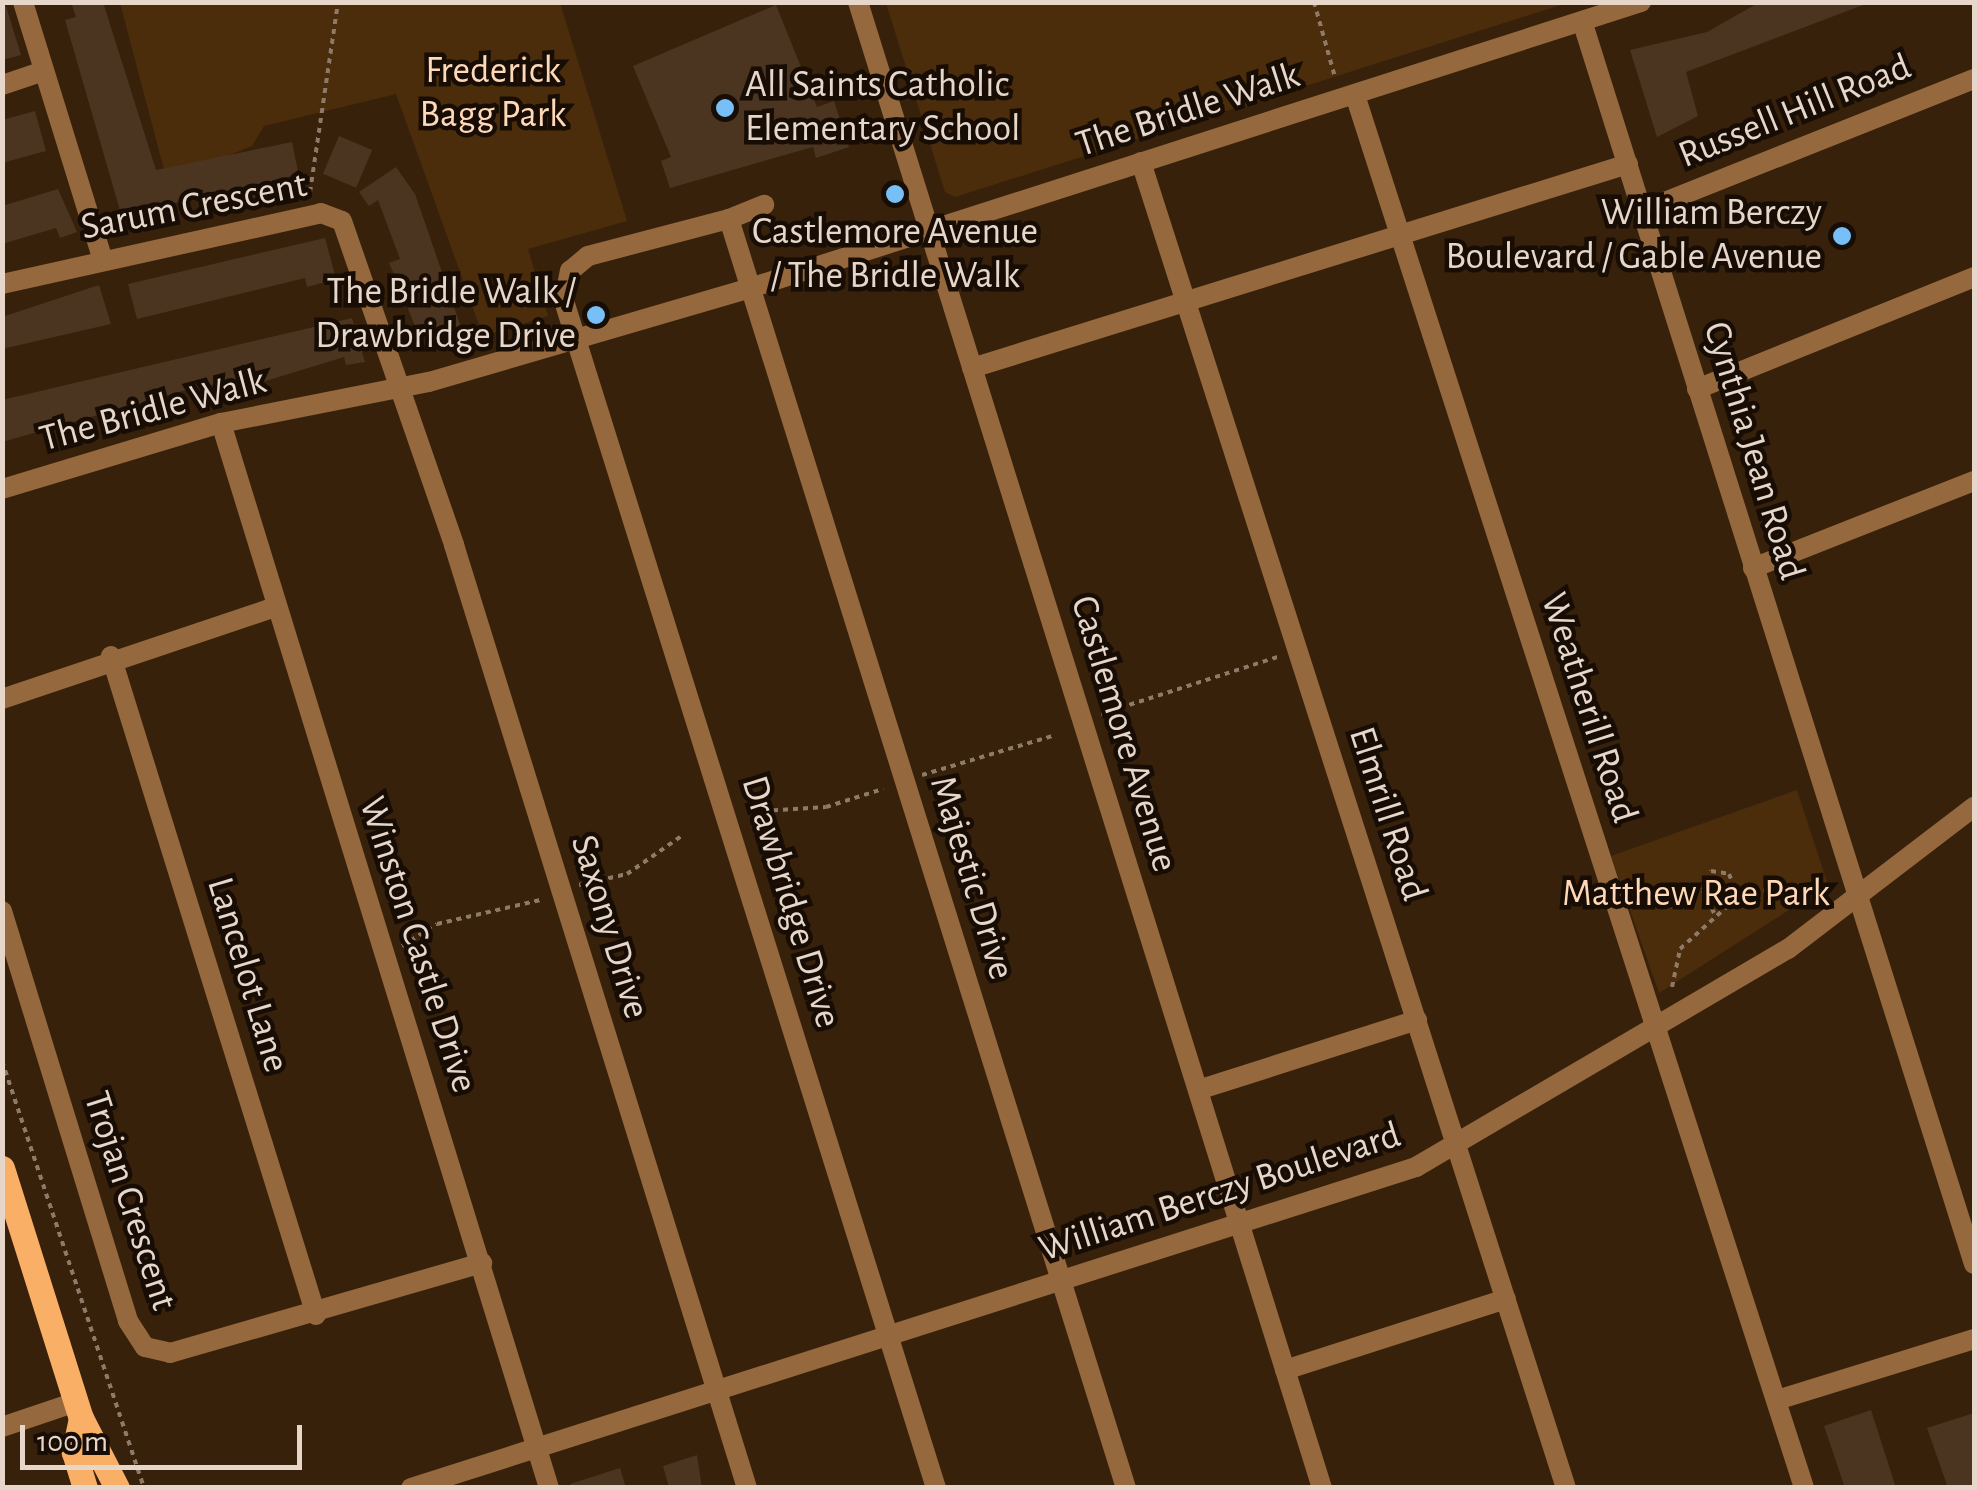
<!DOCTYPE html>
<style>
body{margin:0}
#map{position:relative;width:1977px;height:1490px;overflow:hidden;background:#37210b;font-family:"Alegreya Sans",sans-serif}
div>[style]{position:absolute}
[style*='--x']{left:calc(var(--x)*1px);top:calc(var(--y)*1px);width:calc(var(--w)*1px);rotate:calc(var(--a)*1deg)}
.green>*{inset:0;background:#4c2d0b}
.building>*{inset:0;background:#4c3520;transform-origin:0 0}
.path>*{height:4px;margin-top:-2px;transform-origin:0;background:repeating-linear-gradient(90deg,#8d7a69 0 5px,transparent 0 10px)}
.minor>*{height:20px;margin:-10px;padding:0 10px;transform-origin:10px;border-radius:10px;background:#96683e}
.major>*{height:25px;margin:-12.5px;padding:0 12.5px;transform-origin:12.5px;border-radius:12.5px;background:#faaf67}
.dots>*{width:28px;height:28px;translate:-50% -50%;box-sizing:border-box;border:5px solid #170d05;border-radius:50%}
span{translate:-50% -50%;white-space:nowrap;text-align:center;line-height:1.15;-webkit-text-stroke:9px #170d05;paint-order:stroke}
.park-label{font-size:38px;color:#ffd8b7}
.poi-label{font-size:38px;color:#e6d7ca}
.left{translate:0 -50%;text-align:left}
.right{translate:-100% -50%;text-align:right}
.street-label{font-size:38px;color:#e6d7ca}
.frame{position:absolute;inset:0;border:5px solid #e6d7ca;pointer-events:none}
.scale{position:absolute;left:20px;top:1425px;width:282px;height:45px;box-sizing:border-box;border:5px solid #e6d7ca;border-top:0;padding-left:12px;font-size:30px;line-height:35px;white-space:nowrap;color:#e6d7ca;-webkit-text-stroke:8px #170d05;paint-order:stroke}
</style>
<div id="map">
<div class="green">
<div style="clip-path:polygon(120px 3px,560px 3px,627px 221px,528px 249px,548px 316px,483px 336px,396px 94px,264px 126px,252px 146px,167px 181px)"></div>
<div style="clip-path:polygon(886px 3px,886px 2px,1567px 3px,955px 197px,945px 192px)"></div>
<div style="clip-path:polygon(1797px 790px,1828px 885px,1659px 993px,1611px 856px)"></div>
</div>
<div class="building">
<div style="clip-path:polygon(71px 2px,103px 2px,156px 170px,292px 142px,301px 186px,205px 208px,203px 196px,166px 205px,125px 228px,65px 20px,76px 17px)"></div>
<div style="clip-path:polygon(1760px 2px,1863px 5px,1686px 72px,1698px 116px,1657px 137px,1630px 50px,1707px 32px)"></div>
<div style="clip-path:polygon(776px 5px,817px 107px,834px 101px,849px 147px,816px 158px,813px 147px,670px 188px,661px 161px,671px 157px,633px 66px)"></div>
<div style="clip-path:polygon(6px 6px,21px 55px,2px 60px,2px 7px)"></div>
<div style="clip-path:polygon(35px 111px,46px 151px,2px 163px,2px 120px)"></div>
<div style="left:339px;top:136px;width:36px;height:41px;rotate:23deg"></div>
<div style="clip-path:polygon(396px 167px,415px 194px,463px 333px,433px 344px,423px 346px,396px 279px,389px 263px,400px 259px,378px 200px,369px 206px,359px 192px)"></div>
<div style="clip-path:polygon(58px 189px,77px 232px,60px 238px,56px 228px,2px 244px,2px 206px)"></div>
<div style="clip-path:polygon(325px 238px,336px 279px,307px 287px,305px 278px,137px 319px,128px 284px)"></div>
<div style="clip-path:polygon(99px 285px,111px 324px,2px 349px,2px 317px)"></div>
<div style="clip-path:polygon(352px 318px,365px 362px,346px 365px,344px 357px,220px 395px,217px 384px,186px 390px,2px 442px,2px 400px)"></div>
<div style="clip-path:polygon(1871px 1410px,1896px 1488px,1845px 1488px,1824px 1426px)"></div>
<div style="clip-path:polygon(1974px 1413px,1974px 1488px,1948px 1488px,1927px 1428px)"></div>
<div style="clip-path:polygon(697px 1455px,702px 1488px,669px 1488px,663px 1466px)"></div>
<div style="clip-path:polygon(620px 1468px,626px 1488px,571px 1488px,570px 1484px)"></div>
</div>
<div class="path">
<div style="--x:619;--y:2;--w:45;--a:0"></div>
<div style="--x:1314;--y:2;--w:78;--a:74.4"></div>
<div style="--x:310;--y:192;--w:192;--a:-81.6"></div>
<div style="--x:1101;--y:714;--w:186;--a:-17.9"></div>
<div style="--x:922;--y:775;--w:139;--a:-16.7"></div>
<div style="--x:763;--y:811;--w:63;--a:-3.6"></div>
<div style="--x:826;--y:807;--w:60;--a:-17.5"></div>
<div style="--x:579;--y:885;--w:49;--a:-12.9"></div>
<div style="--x:627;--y:874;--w:68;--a:-34.9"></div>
<div style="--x:1714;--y:913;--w:25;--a:-116"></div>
<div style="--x:1703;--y:890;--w:21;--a:-67"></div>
<div style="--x:1711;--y:871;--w:18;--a:9"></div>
<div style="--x:1729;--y:874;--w:24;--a:68"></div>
<div style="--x:402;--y:946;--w:41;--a:-32.2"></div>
<div style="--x:437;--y:924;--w:106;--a:-13.1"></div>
<div style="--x:1672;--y:987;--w:39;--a:-78"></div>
<div style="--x:1680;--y:949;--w:85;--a:-42.1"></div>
<div style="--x:1743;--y:892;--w:86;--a:-4"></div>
<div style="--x:2;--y:1061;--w:450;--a:71.6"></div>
</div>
<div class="minor">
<div style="--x:23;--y:2;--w:270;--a:72.8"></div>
<div style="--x:858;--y:2;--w:1557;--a:72.66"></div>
<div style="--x:1583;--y:24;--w:1300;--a:72.5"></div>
<div style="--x:2;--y:85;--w:44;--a:-18.4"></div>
<div style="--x:1355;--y:95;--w:1464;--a:72.13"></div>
<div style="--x:1141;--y:162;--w:1392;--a:72.23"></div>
<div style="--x:1642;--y:211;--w:357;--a:-21.7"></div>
<div style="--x:729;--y:219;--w:38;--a:-22"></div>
<div style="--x:2;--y:284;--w:327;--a:-12.5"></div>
<div style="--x:321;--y:213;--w:22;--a:21"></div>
<div style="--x:342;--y:221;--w:343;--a:70.9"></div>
<div style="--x:454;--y:545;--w:987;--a:72.74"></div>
<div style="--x:972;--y:368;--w:687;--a:-17.27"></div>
<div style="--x:1697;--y:389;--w:299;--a:-22"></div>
<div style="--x:221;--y:423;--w:1114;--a:72.88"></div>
<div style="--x:2;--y:489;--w:229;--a:-16.8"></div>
<div style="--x:221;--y:423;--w:212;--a:-11.2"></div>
<div style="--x:429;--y:382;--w:331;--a:-16.3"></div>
<div style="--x:747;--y:289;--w:939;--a:-17.8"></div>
<div style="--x:1753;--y:568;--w:238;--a:-21.5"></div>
<div style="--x:111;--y:656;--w:690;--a:72.72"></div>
<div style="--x:2;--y:699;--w:285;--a:-18.6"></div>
<div style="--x:2;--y:911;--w:429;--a:72.9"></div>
<div style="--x:128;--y:1321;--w:31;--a:57"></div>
<div style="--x:145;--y:1347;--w:26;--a:13"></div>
<div style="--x:170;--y:1353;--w:325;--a:-16.1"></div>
<div style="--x:1198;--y:1090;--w:230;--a:-17.7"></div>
<div style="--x:1285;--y:1370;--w:232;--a:-17.8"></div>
<div style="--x:1777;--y:1400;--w:206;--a:-17.2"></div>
<div style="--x:2;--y:1427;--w:78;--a:-18.7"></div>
<div style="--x:411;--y:1488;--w:1055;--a:-17.71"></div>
<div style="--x:1416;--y:1167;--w:431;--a:-30.4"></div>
<div style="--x:1788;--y:949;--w:234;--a:-37.4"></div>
<div style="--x:936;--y:1488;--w:1244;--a:-107.4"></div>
<div style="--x:564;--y:301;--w:31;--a:-79"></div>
<div style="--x:570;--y:271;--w:23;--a:-40"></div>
<div style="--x:588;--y:256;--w:146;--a:-14.7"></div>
<div style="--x:729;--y:219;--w:1330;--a:72.63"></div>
</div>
<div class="major">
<div style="--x:2;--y:1168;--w:262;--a:72.5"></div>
<div style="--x:81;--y:1418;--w:79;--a:62.8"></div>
<div style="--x:81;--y:1418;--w:35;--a:102"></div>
<div style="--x:74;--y:1452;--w:38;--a:73"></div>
</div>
<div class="dots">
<div style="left:725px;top:108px;background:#77bff7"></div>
<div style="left:895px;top:194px;background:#77bff7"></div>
<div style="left:1842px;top:236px;background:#77bff7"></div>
<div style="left:596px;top:315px;background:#77bff7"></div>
</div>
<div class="park-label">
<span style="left:493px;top:94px">Frederick<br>Bagg Park</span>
<span style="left:1696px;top:895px">Matthew Rae Park</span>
</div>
<div class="poi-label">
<span class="left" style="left:745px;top:108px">All Saints Catholic<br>Elementary School</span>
<span class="right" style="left:1822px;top:236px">William Berczy<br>Boulevard / Gable Avenue</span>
<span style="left:895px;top:255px">Castlemore Avenue<br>/ The Bridle Walk</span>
<span class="right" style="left:576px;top:315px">The Bridle Walk /<br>Drawbridge Drive</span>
</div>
<div class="street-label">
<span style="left:1188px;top:111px;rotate:-18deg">The Bridle Walk</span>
<span style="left:1795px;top:112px;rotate:-22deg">Russell Hill Road</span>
<span style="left:194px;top:207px;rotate:-11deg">Sarum Crescent</span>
<span style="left:153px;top:411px;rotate:-15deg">The Bridle Walk</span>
<span style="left:1753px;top:451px;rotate:73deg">Cynthia Jean Road</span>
<span style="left:1588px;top:708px;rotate:72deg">Weatherill Road</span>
<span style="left:1123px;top:734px;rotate:73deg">Castlemore Avenue</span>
<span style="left:1387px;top:814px;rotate:72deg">Elmrill Road</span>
<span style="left:971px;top:878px;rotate:73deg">Majestic Drive</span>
<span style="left:790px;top:902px;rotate:73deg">Drawbridge Drive</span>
<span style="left:609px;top:927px;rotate:73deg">Saxony Drive</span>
<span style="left:417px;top:945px;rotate:72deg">Winston Castle Drive</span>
<span style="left:247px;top:975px;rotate:73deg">Lancelot Lane</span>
<span style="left:1220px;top:1193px;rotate:-18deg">William Berczy Boulevard</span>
<span style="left:129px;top:1201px;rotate:72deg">Trojan Crescent</span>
</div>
<div class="frame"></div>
<div class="scale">100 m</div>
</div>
